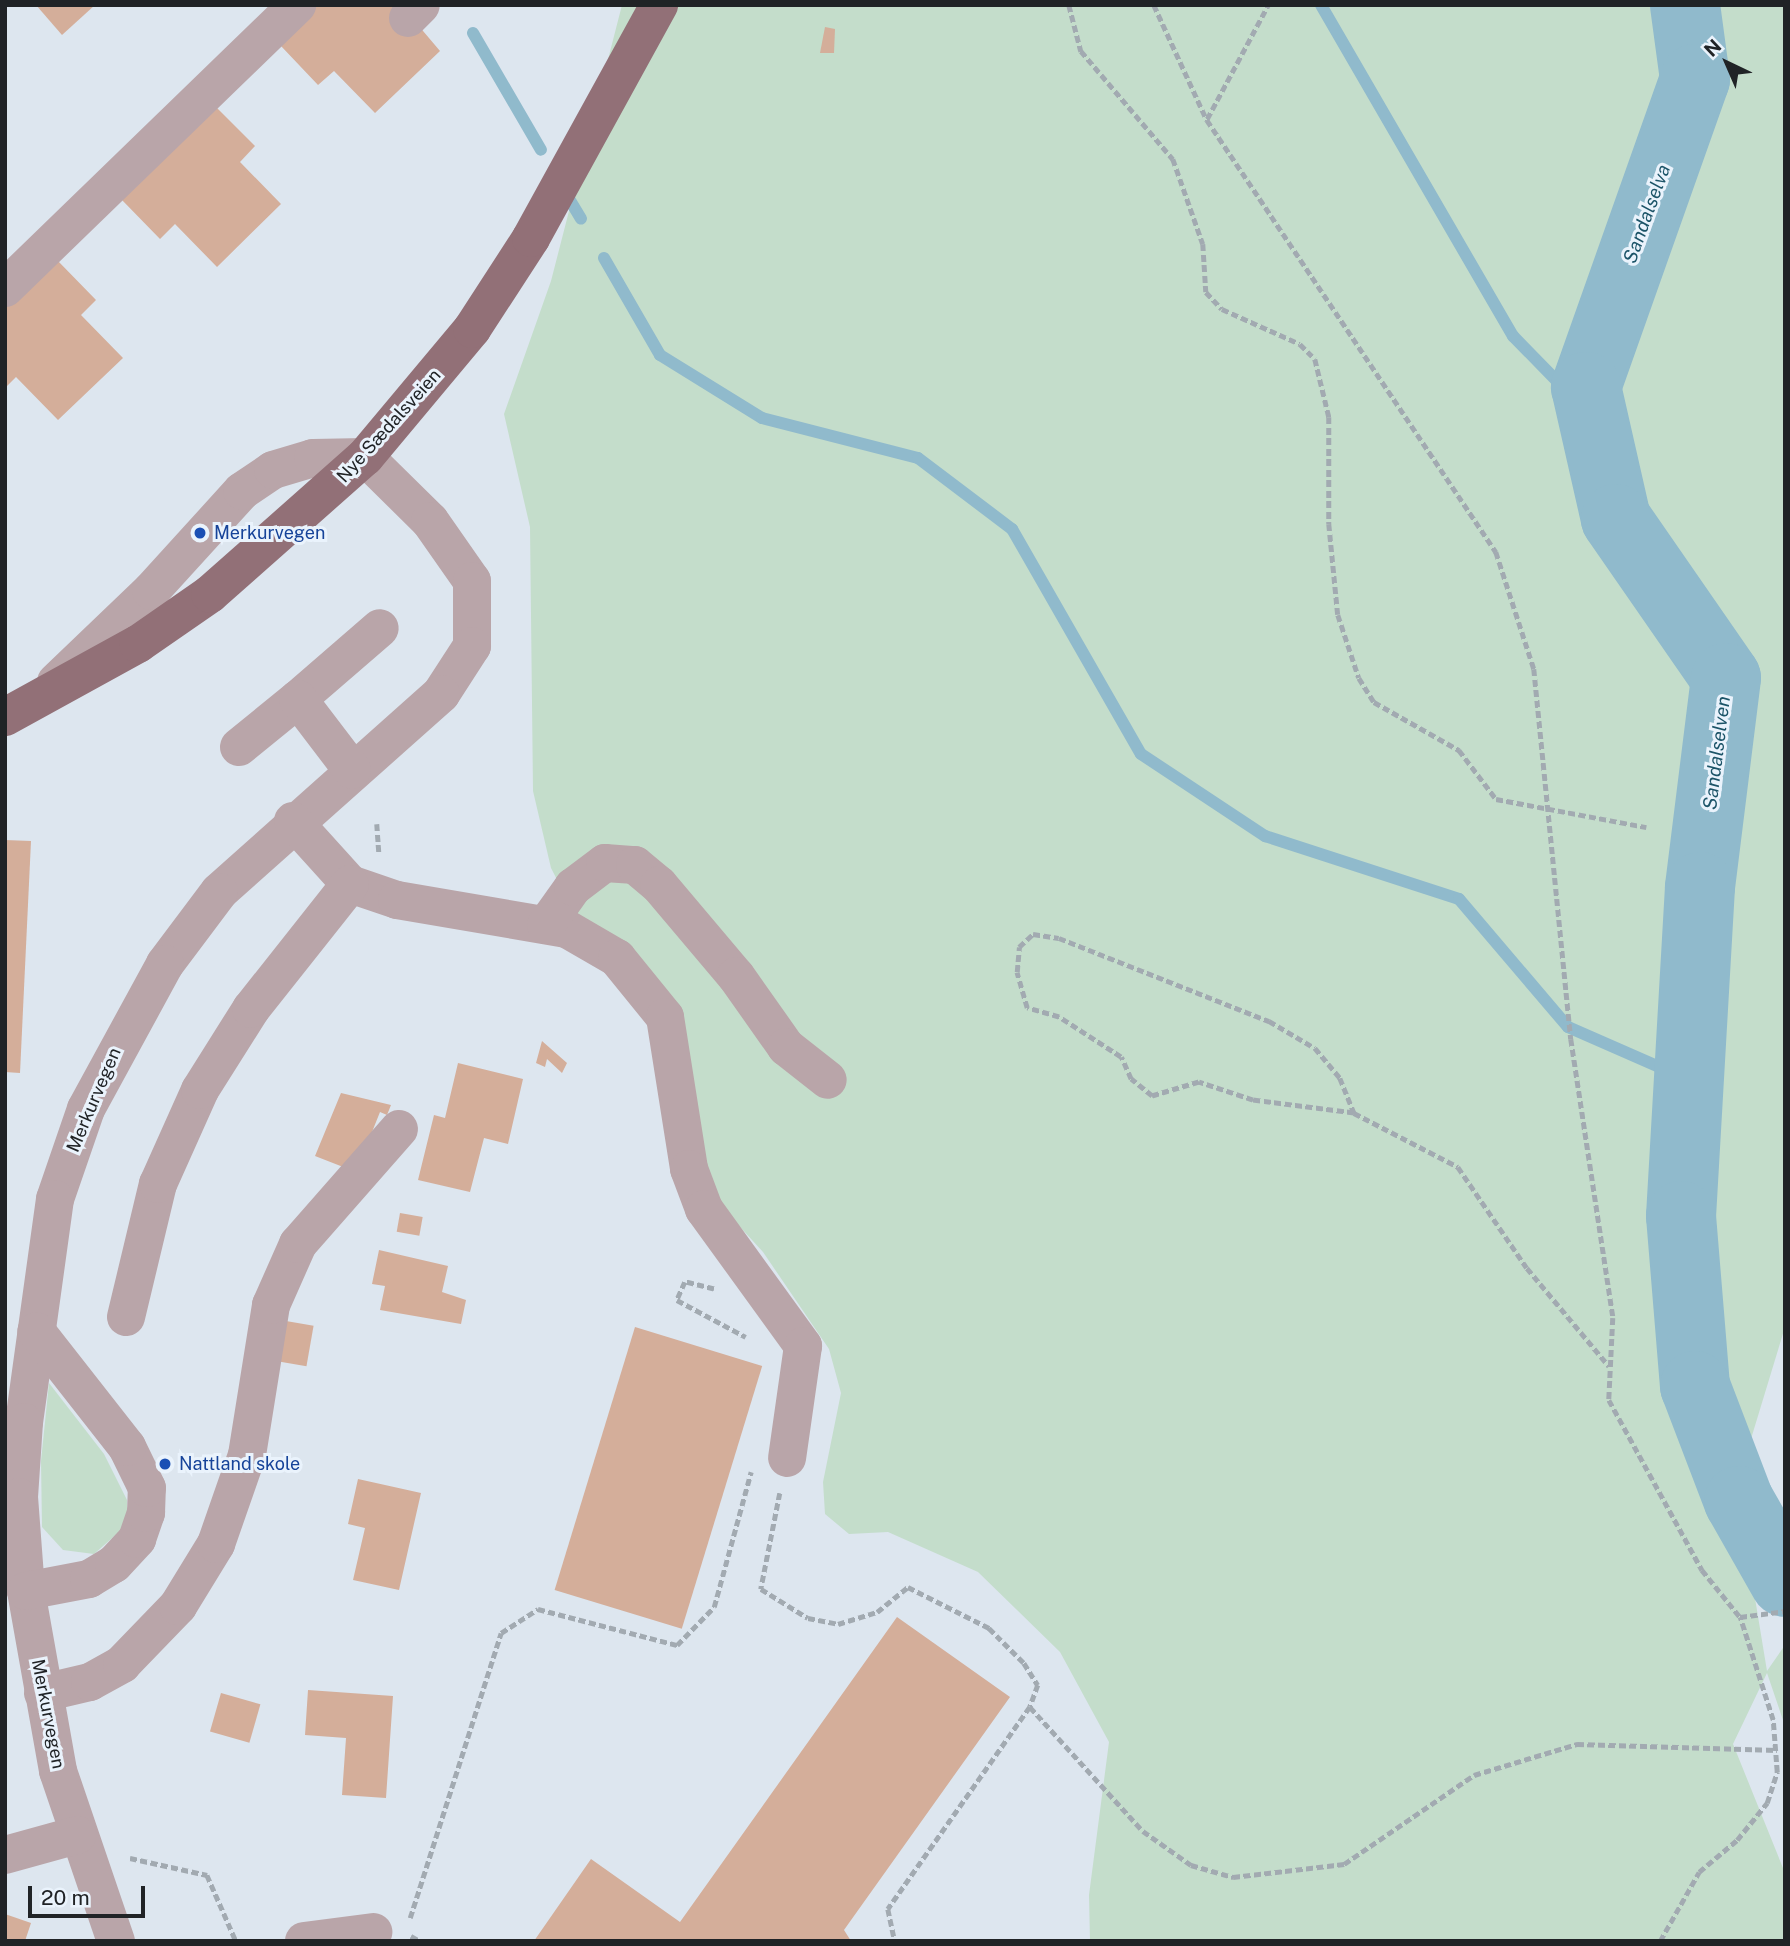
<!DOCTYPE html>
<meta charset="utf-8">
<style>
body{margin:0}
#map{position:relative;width:1790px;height:1946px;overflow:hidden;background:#dde6ef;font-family:"Public Sans",sans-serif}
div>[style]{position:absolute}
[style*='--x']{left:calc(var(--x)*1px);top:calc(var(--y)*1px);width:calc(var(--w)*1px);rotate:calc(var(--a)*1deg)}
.green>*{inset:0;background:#c4ddcb}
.stream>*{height:12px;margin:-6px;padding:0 6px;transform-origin:6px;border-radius:6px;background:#90bacc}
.river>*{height:70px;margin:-35px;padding:0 35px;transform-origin:35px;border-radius:35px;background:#90bacc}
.building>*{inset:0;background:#d4ae9a;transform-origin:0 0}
.path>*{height:4.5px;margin-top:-2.25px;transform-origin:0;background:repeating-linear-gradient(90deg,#a2aab1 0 7px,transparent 0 10.5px)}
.minor>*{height:38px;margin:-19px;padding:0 19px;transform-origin:19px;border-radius:19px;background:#b9a5a9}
.major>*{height:38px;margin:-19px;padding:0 19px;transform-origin:19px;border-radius:19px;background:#927077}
.dots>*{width:19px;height:19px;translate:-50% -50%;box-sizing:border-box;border:4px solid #eaf3fc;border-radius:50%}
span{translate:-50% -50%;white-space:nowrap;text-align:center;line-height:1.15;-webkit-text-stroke:6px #eaf3fc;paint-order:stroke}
.street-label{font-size:18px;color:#202326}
.transit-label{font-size:18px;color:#164399}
.left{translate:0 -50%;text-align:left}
.water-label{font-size:19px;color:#1c5468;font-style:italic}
.frame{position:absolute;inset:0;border:7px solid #202326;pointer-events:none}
.north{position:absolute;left:1692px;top:28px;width:70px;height:70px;-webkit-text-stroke:5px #eaf3fc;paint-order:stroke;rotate:316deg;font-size:19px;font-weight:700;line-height:28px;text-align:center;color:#202326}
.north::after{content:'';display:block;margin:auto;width:24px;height:32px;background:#202326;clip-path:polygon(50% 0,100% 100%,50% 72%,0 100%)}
.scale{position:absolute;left:28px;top:1886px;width:117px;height:32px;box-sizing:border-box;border:4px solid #202326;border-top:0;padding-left:9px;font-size:21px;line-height:24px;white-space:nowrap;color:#202326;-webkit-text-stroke:5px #eaf3fc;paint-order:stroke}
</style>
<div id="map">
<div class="green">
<div style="clip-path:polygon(622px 5px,1785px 5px,1785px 1327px,1747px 1452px,1739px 1501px,1767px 1671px,1785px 1645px,1785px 1726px,1767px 1673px,1733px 1744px,1785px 1873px,1785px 1941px,1090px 1941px,1089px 1895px,1109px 1742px,1060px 1652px,978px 1572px,888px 1532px,849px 1534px,825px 1514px,823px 1482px,841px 1393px,829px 1349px,763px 1252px,698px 1181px,647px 1022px,587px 938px,551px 868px,533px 791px,530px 527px,504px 414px,551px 281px)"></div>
<div style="clip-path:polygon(49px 1383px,104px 1454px,127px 1500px,127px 1517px,119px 1532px,94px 1554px,63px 1550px,42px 1527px,41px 1461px)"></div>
</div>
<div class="stream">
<div style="--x:1321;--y:5;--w:383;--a:59.9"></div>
<div style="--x:1513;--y:336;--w:117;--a:45.7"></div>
<div style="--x:473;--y:33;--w:135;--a:59.8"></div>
<div style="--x:565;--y:192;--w:31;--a:59"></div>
<div style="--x:604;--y:258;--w:112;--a:60"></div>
<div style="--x:660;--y:355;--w:120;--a:31.7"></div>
<div style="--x:762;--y:418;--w:161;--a:14.4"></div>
<div style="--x:918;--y:458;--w:118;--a:37.1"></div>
<div style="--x:1012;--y:529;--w:259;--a:60.2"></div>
<div style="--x:1141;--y:754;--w:149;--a:33.5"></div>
<div style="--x:1265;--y:836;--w:204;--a:18"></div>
<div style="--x:1459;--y:899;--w:168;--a:49.6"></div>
<div style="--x:1568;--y:1027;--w:134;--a:23.7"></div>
</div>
<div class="river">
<div style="--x:1685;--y:5;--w:75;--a:82.3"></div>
<div style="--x:1695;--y:79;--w:327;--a:109.5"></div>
<div style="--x:1586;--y:387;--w:135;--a:77.2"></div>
<div style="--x:1616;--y:519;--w:193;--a:55.3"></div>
<div style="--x:1726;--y:678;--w:211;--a:97.1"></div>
<div style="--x:1700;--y:887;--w:330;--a:93.3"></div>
<div style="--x:1681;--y:1216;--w:171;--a:85.3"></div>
<div style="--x:1695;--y:1386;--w:123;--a:69.1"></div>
<div style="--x:1739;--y:1501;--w:93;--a:60.4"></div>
</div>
<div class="building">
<div style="clip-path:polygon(36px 5px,95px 5px,62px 35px)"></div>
<div style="clip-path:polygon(317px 5px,401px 5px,440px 51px,375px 113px,334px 71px,318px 85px,281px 46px)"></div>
<div style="clip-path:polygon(825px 27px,835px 29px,834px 53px,820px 53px)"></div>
<div style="clip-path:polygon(217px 108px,255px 146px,240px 162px,281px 204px,217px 267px,175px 224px,160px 239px,122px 200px)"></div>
<div style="clip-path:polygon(58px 261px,96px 300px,81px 315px,123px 358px,58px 420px,16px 377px,5px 388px,5px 307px)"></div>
<div style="clip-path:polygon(5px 840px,31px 841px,20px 1073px,5px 1072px)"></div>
<div style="clip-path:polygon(542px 1041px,567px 1063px,562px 1073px,547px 1059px,545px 1067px,536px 1063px)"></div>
<div style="clip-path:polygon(458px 1063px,523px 1079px,508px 1144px,484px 1138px,470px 1192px,418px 1180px,434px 1115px,445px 1118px)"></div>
<div style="clip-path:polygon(341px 1093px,391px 1105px,387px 1115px,380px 1112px,356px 1172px,315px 1156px)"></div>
<div style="left:400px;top:1213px;width:23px;height:19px;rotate:10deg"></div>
<div style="clip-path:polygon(379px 1250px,448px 1266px,442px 1292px,466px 1300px,461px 1324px,380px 1310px,385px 1286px,372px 1284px)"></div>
<div style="left:286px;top:1321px;width:28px;height:41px;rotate:10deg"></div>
<div style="left:635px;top:1327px;width:133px;height:275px;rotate:17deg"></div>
<div style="clip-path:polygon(358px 1479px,421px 1493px,399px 1590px,353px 1580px,365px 1528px,348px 1524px)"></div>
<div style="clip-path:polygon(897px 1617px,1010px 1697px,844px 1930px,851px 1941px,534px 1941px,591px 1859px,680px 1922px)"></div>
<div style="clip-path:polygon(308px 1690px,393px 1696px,386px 1798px,342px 1795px,346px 1738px,305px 1735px)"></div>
<div style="left:221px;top:1693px;width:41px;height:40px;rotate:16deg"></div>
<div style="clip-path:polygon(5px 1914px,31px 1923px,25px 1941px,5px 1941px)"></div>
</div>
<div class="path">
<div style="--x:1069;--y:5;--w:48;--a:75.4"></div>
<div style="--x:1081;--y:51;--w:142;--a:49.6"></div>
<div style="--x:1173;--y:159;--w:90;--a:70.6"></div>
<div style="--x:1203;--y:244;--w:48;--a:86.4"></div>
<div style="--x:1206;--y:292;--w:23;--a:47"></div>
<div style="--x:1222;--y:309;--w:85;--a:24.2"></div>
<div style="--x:1300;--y:344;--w:21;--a:45"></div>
<div style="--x:1315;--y:359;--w:60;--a:76.4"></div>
<div style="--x:1329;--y:417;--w:107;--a:90"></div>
<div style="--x:1329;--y:524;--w:91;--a:84.4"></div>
<div style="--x:1338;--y:615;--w:66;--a:71.6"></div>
<div style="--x:1359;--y:678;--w:28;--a:58"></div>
<div style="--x:1374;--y:702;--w:98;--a:29.5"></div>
<div style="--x:1459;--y:750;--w:61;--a:52.9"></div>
<div style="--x:1496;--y:799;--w:153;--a:10.6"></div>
<div style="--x:1154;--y:5;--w:127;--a:65.3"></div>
<div style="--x:1207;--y:120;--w:520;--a:56.22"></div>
<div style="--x:1496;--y:552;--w:123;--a:72"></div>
<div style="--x:1534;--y:669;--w:372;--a:84.3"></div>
<div style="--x:1571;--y:1039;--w:282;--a:81.4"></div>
<div style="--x:1613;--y:1318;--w:82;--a:92.8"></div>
<div style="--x:1609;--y:1400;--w:194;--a:61.3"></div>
<div style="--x:1702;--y:1570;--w:60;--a:51"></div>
<div style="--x:1740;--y:1617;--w:45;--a:-7.6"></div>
<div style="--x:1207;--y:119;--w:129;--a:-61.8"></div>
<div style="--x:377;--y:824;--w:28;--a:86"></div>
<div style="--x:1354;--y:1113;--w:102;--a:-172.7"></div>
<div style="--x:1253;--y:1100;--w:57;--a:-161.6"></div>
<div style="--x:1199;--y:1082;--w:49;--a:163.4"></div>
<div style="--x:1152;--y:1096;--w:27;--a:-141"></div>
<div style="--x:1131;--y:1079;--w:24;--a:-114"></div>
<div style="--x:1121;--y:1057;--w:74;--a:-147.2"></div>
<div style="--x:1059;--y:1017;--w:33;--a:-164"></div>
<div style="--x:1027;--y:1008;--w:37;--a:-106"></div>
<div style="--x:1017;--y:972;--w:25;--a:-85"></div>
<div style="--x:1019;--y:947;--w:19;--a:-43"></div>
<div style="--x:1033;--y:934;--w:26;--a:9"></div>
<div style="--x:1059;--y:938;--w:226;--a:21.6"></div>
<div style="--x:1269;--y:1021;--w:53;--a:30.4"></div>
<div style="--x:1315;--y:1048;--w:39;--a:50"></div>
<div style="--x:1340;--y:1078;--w:38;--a:68"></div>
<div style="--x:1354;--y:1113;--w:117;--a:27.4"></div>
<div style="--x:1458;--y:1167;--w:122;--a:55.7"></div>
<div style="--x:1527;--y:1268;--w:128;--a:50.1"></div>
<div style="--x:714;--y:1289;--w:30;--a:-166"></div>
<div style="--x:685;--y:1282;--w:20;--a:114"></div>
<div style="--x:677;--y:1300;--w:78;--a:28.2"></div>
<div style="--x:780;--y:1493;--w:98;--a:101.2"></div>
<div style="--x:761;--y:1589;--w:55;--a:31.7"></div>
<div style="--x:808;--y:1618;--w:31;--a:11"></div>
<div style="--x:838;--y:1624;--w:41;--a:-17.1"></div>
<div style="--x:877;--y:1612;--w:40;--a:-39"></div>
<div style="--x:908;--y:1587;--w:91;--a:26.8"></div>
<div style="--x:989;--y:1628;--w:49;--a:45"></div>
<div style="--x:1024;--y:1663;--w:26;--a:58"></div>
<div style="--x:1038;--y:1685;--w:23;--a:110"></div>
<div style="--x:1030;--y:1707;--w:247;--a:125.1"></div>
<div style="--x:888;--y:1909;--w:33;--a:78"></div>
<div style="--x:1030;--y:1707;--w:168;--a:47.7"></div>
<div style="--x:1143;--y:1831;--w:59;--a:35.3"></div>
<div style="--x:1191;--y:1865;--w:44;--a:15.9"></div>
<div style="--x:1233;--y:1877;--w:112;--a:-6.7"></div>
<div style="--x:1344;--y:1864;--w:158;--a:-34.4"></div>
<div style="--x:1474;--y:1775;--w:108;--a:-16.8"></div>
<div style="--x:1577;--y:1744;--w:200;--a:1.7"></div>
<div style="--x:130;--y:1858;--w:79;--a:12.4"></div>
<div style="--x:207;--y:1875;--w:72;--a:66.3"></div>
<div style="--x:410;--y:1918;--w:299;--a:-72.3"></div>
<div style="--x:501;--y:1633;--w:44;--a:-33"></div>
<div style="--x:538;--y:1609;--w:144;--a:14.5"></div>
<div style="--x:677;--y:1645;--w:53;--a:-45.8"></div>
<div style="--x:714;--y:1607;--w:140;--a:-74.7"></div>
<div style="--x:411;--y:1936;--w:10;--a:29"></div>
<div style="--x:1660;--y:1941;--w:79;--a:-60.5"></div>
<div style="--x:1699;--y:1872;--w:50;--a:-40.1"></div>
<div style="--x:1737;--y:1840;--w:48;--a:-51"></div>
<div style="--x:1767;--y:1803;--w:33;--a:-72"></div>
<div style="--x:1777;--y:1772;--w:52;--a:-94.4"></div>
<div style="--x:1773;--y:1720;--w:108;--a:-107.8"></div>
</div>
<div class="minor">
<div style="--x:408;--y:18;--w:18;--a:-45"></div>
<div style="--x:5;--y:288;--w:407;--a:-44.1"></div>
<div style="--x:56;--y:682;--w:132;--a:-43.8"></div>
<div style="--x:151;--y:591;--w:135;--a:-47.7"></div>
<div style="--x:242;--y:491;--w:37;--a:-34"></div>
<div style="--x:273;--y:470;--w:42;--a:-16.7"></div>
<div style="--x:313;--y:458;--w:52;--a:-1.1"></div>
<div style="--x:365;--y:457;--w:91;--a:44.6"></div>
<div style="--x:430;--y:521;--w:73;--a:55"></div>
<div style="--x:472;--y:581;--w:65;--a:90"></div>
<div style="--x:472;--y:646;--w:57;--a:122.9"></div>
<div style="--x:441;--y:694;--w:297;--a:138.3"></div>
<div style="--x:219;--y:892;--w:90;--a:126.9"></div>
<div style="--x:165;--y:964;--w:165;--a:118.6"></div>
<div style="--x:86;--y:1109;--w:95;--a:109"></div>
<div style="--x:55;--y:1199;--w:225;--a:97.9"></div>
<div style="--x:24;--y:1422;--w:75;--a:93.8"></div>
<div style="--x:19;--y:1497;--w:94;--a:85.7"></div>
<div style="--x:26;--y:1591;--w:183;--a:79.9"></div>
<div style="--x:58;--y:1771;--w:180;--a:71.2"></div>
<div style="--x:298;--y:699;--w:108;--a:-40.9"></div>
<div style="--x:239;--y:747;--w:76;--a:-39.1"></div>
<div style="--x:298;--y:699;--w:89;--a:52.7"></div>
<div style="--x:293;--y:821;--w:85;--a:47.9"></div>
<div style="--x:350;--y:884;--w:50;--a:18.8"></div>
<div style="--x:397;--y:900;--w:172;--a:9.7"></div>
<div style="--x:567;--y:929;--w:58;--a:30.1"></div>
<div style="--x:617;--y:958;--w:76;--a:50.9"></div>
<div style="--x:665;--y:1017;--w:154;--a:81"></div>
<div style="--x:689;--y:1169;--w:43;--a:69.4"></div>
<div style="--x:704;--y:1209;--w:169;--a:54.1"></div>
<div style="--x:803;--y:1346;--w:113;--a:98.1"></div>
<div style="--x:546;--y:925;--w:47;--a:-54.6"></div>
<div style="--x:573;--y:887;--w:40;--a:-37"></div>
<div style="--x:605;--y:863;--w:30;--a:4"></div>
<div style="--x:635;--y:865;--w:31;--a:40"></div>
<div style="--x:659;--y:885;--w:119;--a:49.8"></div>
<div style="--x:736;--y:976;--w:87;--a:54.8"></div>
<div style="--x:786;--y:1047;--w:53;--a:38.2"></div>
<div style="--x:126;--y:1317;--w:137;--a:-76.5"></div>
<div style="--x:158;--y:1184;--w:103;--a:-65.9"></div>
<div style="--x:200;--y:1090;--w:96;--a:-57.8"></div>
<div style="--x:251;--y:1009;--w:159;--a:-51.6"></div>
<div style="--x:26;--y:1591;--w:64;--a:-10.8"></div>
<div style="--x:89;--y:1579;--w:29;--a:-31"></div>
<div style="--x:114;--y:1564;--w:34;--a:-47"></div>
<div style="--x:137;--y:1539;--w:28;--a:-71"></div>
<div style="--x:146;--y:1513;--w:25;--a:-88"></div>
<div style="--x:147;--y:1488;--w:46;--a:-116"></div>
<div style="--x:127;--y:1447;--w:147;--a:-128.1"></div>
<div style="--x:43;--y:1693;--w:48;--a:-13.2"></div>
<div style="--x:90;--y:1682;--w:37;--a:-29"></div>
<div style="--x:122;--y:1664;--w:81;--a:-46"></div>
<div style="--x:178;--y:1606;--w:73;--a:-58.5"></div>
<div style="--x:216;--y:1544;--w:94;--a:-70.8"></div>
<div style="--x:247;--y:1455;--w:152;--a:-80.9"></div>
<div style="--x:271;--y:1305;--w:67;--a:-66.1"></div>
<div style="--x:298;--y:1244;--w:153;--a:-48.7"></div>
<div style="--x:5;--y:1855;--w:75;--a:-15.5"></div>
<div style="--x:304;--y:1941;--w:70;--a:-7.4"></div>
</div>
<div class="major">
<div style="--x:5;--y:717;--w:152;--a:-28.8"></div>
<div style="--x:138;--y:644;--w:88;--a:-34.8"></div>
<div style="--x:210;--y:594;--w:207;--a:-41.5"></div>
<div style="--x:365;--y:457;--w:167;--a:-50.1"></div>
<div style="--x:472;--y:329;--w:108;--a:-57"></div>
<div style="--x:531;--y:238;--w:266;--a:-61.2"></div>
</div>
<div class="dots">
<div style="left:200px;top:533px;background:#1a4fb4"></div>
<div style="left:165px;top:1464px;background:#1a4fb4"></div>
</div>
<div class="street-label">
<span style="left:389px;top:426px;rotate:-48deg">Nye Sædalsveien</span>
<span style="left:94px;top:1100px;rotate:-67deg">Merkurvegen</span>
<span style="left:48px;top:1714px;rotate:79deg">Merkurvegen</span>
</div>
<div class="transit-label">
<span class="left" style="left:214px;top:533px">Merkurvegen</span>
<span class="left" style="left:179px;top:1464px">Nattland skole</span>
</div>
<div class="water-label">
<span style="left:1647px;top:214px;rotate:-70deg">Sandalselva</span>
<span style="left:1717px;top:753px;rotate:-83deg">Sandalselven</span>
</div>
<div class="frame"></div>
<div class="north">N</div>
<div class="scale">20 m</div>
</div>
